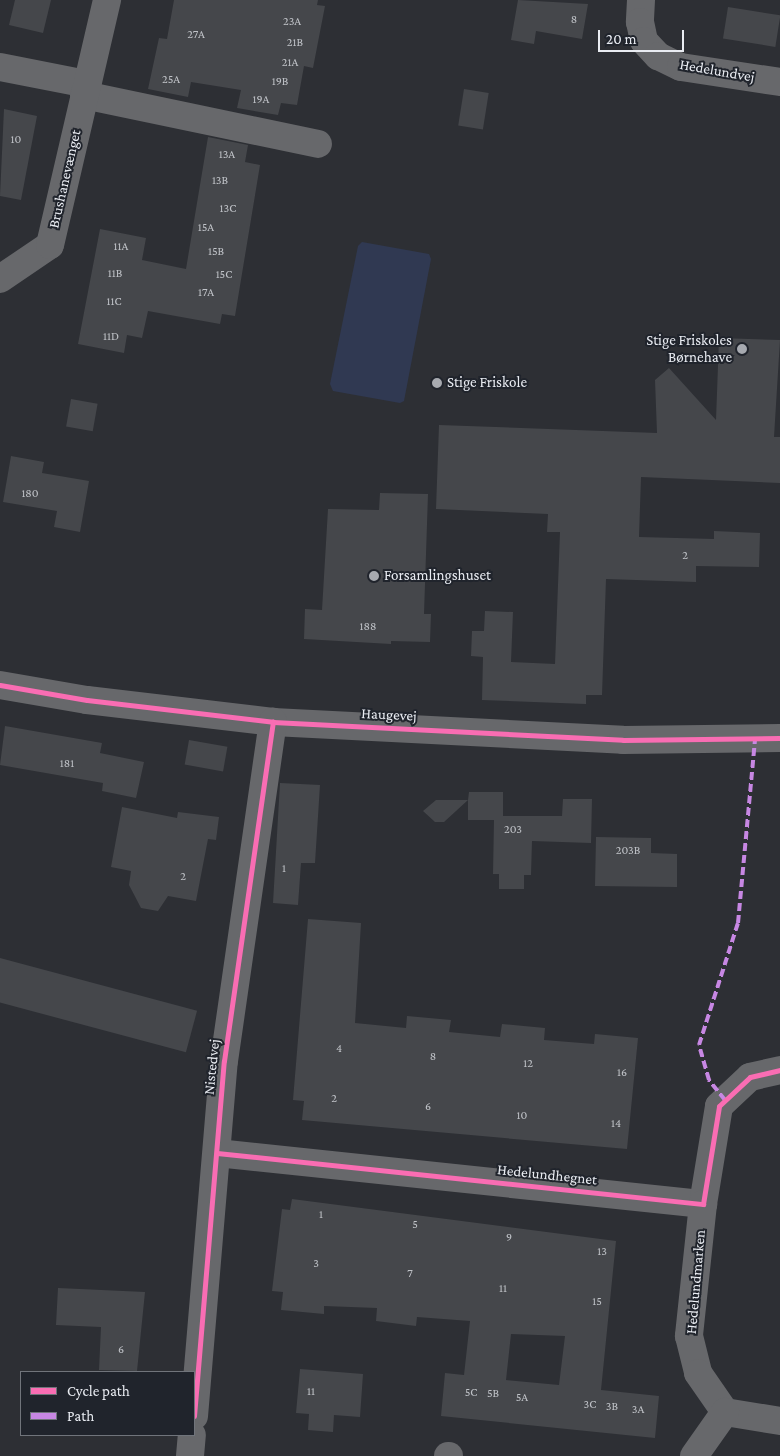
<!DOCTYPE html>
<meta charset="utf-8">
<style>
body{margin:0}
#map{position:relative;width:780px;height:1456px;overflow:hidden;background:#2d2f34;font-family:"Crimson Pro",serif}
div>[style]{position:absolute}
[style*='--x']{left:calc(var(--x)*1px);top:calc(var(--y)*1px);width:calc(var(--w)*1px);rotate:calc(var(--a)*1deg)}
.green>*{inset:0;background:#303952}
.building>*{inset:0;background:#45474b;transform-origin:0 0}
.minor>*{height:28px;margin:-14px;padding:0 14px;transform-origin:14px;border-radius:14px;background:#67686b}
.quiet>*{height:4px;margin-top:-2px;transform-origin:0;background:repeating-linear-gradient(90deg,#c787e3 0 8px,transparent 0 12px)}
.cycleway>*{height:5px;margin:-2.5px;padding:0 2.5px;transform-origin:2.5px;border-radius:2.5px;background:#f96db3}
.dots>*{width:14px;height:14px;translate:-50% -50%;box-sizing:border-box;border:2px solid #20242c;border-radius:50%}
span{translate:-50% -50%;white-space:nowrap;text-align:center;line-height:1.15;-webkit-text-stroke:4px #20242c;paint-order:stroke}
.number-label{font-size:12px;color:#c0c3c8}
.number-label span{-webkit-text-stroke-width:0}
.street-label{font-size:15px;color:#e9ecf2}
.poi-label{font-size:15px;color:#e9ecf2}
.right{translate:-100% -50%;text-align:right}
.left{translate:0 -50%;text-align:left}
.legend{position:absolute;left:20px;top:1371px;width:175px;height:65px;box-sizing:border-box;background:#20242c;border:1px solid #70747b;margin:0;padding:6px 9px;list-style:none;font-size:15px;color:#e9ecf2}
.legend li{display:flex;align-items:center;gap:10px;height:25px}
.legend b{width:25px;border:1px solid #70747b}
.scale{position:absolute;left:598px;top:30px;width:86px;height:22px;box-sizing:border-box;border:2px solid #e9ecf2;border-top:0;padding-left:6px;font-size:15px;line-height:18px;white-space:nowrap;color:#e9ecf2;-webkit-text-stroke:4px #20242c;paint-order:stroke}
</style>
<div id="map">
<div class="green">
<div style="clip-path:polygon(362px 242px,429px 254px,431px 259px,404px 401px,400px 403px,333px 391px,330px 384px,358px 246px)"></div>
</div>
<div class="building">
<div style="clip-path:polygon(15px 0,51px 0,43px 33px,9px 25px)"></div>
<div style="clip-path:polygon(174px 0,318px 0,317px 5px,325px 6px,313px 68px,304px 66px,297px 105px,281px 103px,278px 115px,237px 108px,241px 90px,191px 82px,188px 97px,148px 89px,159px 38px,167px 39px)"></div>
<div style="clip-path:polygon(518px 0,588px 4px,582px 39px,536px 31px,534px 44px,511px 40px)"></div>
<div style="left:728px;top:7px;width:53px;height:32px;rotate:9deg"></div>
<div style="left:464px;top:89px;width:25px;height:37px;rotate:9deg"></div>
<div style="clip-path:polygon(4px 109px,37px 116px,21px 200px,0 196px)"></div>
<div style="clip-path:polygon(208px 137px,248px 145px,245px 162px,260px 165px,235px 316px,222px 314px,220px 324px,148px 311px,142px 338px,127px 335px,124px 353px,78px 344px,100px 229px,146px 238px,142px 260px,186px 269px)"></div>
<div style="clip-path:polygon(719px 338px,780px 340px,774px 437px,780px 437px,780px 483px,641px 477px,639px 537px,714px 539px,714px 531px,760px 533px,759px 567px,696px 566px,696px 582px,606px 579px,602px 695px,586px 695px,586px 704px,482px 700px,483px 657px,471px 656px,472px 631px,484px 631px,485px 611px,513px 612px,511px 662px,555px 664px,560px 532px,547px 532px,548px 514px,436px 509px,439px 425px,657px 433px,655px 380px,669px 368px,716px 420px)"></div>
<div style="left:71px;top:399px;width:27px;height:28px;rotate:10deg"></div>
<div style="clip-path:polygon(11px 456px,44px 462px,42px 473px,89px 481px,80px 532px,54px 527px,57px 511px,3px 502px)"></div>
<div style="clip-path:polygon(380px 493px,428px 494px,424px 614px,431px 614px,430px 642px,391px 641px,391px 644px,304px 639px,305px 609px,322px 610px,328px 509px,379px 510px)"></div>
<div style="clip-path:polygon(5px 726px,102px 743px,100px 753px,144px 762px,136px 798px,102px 791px,103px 783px,0 765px)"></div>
<div style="left:189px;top:740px;width:39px;height:25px;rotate:10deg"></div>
<div style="clip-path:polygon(280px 783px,320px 785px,315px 863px,301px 863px,298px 905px,273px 903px)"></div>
<div style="clip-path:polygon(469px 792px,503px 792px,503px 816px,562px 816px,563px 799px,592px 799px,591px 843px,532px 841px,531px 875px,524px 875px,524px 889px,499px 889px,499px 874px,493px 874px,494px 820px,468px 820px,468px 800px,444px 822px,435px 822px,423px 811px,436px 800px,468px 800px)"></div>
<div style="clip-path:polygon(122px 807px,177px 818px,178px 812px,219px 817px,216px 840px,208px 839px,196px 901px,168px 896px,158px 911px,141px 908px,129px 885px,131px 871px,111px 867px)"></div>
<div style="clip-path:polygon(596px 837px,651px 838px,651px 853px,677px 854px,677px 887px,595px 886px)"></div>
<div style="clip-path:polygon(308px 919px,361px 923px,355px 1023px,406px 1028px,407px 1016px,451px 1020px,449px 1032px,500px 1037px,502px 1024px,545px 1028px,544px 1040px,594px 1044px,595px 1034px,638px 1038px,627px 1149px,302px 1120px,304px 1101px,293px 1100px)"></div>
<div style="left:0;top:958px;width:204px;height:43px;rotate:15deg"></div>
<div style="clip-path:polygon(evenodd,292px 1199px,616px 1241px,601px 1390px,659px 1396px,655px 1438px,441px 1416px,445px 1373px,464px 1375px,470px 1321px,417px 1317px,416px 1326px,376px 1321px,377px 1308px,324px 1306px,324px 1314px,281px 1310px,283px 1292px,272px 1291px,282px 1209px,290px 1210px,292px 1199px,511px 1334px,565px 1336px,559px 1385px,506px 1380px,511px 1334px)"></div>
<div style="clip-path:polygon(58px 1288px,145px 1292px,137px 1371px,99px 1370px,101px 1327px,56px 1325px)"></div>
<div style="clip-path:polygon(300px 1369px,363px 1374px,360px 1417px,334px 1415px,333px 1432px,308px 1430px,309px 1414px,296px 1413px)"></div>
</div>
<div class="minor">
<div style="--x:641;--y:0;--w:22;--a:93"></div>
<div style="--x:640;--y:22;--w:19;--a:78"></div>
<div style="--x:644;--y:41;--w:21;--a:47"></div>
<div style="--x:658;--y:56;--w:25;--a:26"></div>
<div style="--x:681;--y:67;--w:100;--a:8.6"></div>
<div style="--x:0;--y:67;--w:89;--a:11.1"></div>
<div style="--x:84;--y:95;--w:239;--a:11.8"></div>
<div style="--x:0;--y:279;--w:60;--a:-34.2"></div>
<div style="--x:50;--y:245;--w:252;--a:-76.9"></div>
<div style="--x:0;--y:685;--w:88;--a:9.8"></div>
<div style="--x:87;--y:700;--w:187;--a:6.7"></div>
<div style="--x:273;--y:722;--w:350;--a:2.9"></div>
<div style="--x:623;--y:740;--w:157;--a:-0.7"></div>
<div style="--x:217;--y:1153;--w:489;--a:6"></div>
<div style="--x:703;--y:1204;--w:99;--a:-80.7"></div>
<div style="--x:719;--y:1106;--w:42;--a:-43.1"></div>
<div style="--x:750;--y:1077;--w:31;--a:-13"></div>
<div style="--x:703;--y:1204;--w:133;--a:96.1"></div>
<div style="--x:689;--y:1336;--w:38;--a:76"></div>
<div style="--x:698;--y:1373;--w:47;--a:55.3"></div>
<div style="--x:725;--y:1412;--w:56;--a:9.3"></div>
<div style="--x:194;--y:1416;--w:356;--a:-85.2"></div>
<div style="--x:224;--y:1061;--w:343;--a:-81.8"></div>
<div style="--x:190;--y:1456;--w:21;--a:-85"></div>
<div style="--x:448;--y:1456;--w:1;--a:0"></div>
<div style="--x:694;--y:1456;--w:54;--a:-54.8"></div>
</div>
<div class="quiet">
<div style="--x:725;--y:1100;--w:26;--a:-129"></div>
<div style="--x:709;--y:1080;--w:36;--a:-106"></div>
<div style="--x:699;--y:1045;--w:128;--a:-72.3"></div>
<div style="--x:738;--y:923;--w:185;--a:-84.7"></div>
</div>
<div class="cycleway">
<div style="--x:0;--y:685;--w:88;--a:9.8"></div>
<div style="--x:87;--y:700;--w:187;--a:6.7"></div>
<div style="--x:273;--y:722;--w:350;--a:2.9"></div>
<div style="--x:623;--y:740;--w:157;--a:-0.7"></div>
<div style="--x:217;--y:1153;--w:489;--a:6"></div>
<div style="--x:703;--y:1204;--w:99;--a:-80.7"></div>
<div style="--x:719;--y:1106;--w:42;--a:-43.1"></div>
<div style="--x:750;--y:1077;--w:31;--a:-13"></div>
<div style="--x:194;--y:1416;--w:356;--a:-85.2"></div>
<div style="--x:224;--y:1061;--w:343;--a:-81.8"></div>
</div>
<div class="dots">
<div style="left:742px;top:349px;background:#a7aab0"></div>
<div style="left:437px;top:383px;background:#a7aab0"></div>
<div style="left:374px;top:576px;background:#a7aab0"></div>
</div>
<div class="number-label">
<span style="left:574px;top:20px">8</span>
<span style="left:292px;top:22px">23A</span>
<span style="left:196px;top:35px">27A</span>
<span style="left:295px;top:43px">21B</span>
<span style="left:290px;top:63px">21A</span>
<span style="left:171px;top:80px">25A</span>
<span style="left:280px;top:82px">19B</span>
<span style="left:261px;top:100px">19A</span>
<span style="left:16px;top:140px">10</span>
<span style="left:227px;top:155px">13A</span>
<span style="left:220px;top:181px">13B</span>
<span style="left:228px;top:209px">13C</span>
<span style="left:206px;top:228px">15A</span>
<span style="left:121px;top:247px">11A</span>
<span style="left:216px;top:252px">15B</span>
<span style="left:115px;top:274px">11B</span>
<span style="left:224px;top:275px">15C</span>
<span style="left:206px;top:293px">17A</span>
<span style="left:114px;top:302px">11C</span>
<span style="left:111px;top:337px">11D</span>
<span style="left:30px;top:494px">180</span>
<span style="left:685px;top:556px">2</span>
<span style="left:368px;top:627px">188</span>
<span style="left:67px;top:764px">181</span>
<span style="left:513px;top:830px">203</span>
<span style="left:628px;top:851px">203B</span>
<span style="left:284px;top:869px">1</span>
<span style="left:183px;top:877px">2</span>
<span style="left:339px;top:1049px">4</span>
<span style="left:433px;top:1057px">8</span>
<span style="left:528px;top:1064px">12</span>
<span style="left:622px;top:1073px">16</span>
<span style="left:334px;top:1099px">2</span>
<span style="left:428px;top:1107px">6</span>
<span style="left:522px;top:1116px">10</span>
<span style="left:616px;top:1124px">14</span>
<span style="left:321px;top:1215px">1</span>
<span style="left:415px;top:1225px">5</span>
<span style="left:509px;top:1238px">9</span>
<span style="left:602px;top:1252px">13</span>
<span style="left:316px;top:1264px">3</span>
<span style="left:410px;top:1274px">7</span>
<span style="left:503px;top:1289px">11</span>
<span style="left:597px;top:1302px">15</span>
<span style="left:121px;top:1350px">6</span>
<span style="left:311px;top:1392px">11</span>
<span style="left:471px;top:1393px">5C</span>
<span style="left:493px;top:1394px">5B</span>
<span style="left:522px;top:1398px">5A</span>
<span style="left:590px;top:1405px">3C</span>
<span style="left:612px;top:1407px">3B</span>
<span style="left:638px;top:1410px">3A</span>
</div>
<div class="street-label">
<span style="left:717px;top:71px;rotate:10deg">Hedelundvej</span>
<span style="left:65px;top:179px;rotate:-77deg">Brushanevænget</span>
<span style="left:389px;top:715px;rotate:3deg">Haugevej</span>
<span style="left:212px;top:1067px;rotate:-84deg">Nistedvej</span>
<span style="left:547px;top:1175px;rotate:6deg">Hedelundhegnet</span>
<span style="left:696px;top:1282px;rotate:-85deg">Hedelundmarken</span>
</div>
<div class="poi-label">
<span class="right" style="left:732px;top:349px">Stige Friskoles<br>Børnehave</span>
<span class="left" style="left:447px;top:383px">Stige Friskole</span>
<span class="left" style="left:384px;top:576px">Forsamlingshuset</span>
</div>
<ul class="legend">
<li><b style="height:6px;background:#f96db3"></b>Cycle path</li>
<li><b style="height:6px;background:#c787e3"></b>Path</li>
</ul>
<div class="scale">20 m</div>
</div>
